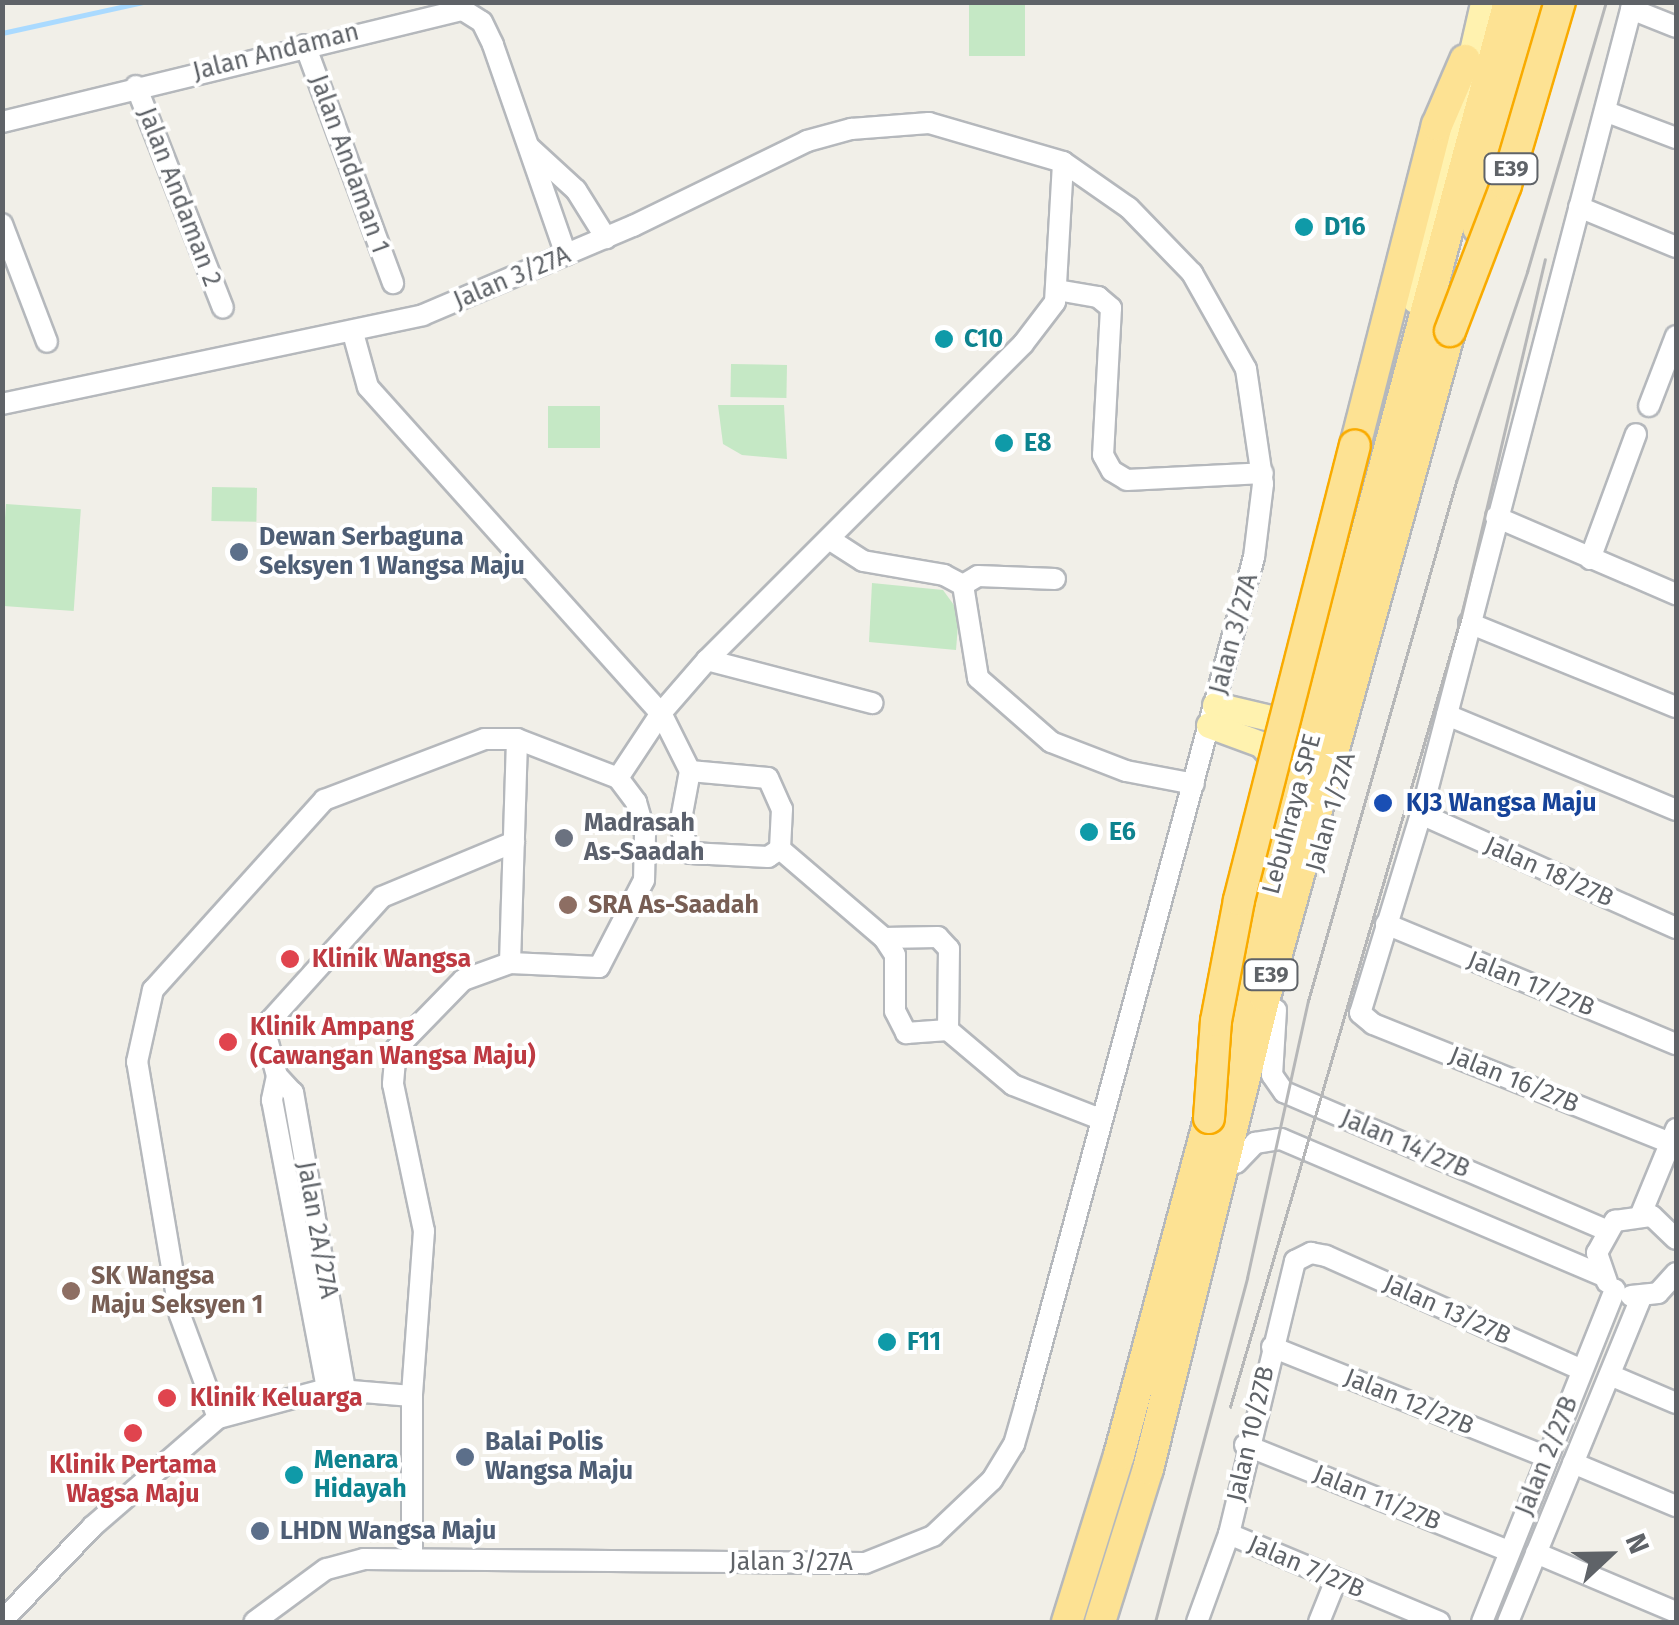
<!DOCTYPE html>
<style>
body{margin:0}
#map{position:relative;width:1679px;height:1625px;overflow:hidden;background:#f1efe8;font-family:"Fira Sans",sans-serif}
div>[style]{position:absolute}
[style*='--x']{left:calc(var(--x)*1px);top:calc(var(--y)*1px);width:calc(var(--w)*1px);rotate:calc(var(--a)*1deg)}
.green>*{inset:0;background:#c5e8c5;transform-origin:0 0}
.stream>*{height:5px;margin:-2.5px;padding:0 2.5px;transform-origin:2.5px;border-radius:2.5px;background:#aadaff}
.roads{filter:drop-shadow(2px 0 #b5b8bc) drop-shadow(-2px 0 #b5b8bc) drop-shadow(0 2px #b5b8bc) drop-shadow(0 -2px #b5b8bc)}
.minor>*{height:20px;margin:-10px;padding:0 10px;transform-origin:10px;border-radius:10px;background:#fff}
.major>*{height:25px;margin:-12.5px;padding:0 12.5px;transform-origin:12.5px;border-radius:12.5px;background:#fff2af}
.highway>*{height:30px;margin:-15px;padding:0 15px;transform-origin:15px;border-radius:15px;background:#fde293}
.tram>*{height:2.5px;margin:-1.25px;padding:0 1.25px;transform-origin:1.25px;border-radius:1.25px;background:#b6b7b8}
.bridges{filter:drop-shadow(2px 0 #f9ab00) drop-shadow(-2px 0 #f9ab00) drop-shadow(0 2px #f9ab00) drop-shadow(0 -2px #f9ab00)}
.highway-bridge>*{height:30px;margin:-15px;padding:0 15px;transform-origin:15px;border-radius:15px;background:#fde293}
.dots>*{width:28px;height:28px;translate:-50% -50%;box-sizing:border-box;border:5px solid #fff;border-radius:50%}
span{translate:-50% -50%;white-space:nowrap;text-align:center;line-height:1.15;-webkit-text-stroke:8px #fff;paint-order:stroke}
.shield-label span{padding:2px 8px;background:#fff;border:2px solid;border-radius:8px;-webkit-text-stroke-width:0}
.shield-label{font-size:22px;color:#5f6368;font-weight:700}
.street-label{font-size:25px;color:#5f6368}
.culture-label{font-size:25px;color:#0d838f;font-weight:700}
.left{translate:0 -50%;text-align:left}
.service-label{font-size:25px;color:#4e5e75;font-weight:700}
.transit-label{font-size:25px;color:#164399;font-weight:700}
.worship-label{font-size:25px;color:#5b616d;font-weight:700}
.education-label{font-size:25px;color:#785e54;font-weight:700}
.health-label{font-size:25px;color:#be3a42;font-weight:700}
.frame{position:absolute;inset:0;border:5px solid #5f6368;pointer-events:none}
.north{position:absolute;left:1559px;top:1505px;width:100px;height:100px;-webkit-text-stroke:8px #fff;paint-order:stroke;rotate:68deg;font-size:28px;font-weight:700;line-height:40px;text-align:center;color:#5f6368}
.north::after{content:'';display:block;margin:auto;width:35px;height:45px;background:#5f6368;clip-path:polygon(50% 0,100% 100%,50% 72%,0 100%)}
</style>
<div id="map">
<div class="green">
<div style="left:969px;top:3px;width:56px;height:53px"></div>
<div style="left:731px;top:364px;width:56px;height:33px;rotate:1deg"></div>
<div style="clip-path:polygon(718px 405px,784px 405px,787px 459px,742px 455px,723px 444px)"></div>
<div style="left:548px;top:406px;width:52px;height:42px"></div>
<div style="left:212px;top:487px;width:45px;height:34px;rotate:1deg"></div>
<div style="left:6px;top:504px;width:75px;height:102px;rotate:4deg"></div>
<div style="clip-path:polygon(872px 583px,943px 590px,959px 612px,956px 650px,869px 642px)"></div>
</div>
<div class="stream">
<div style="--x:2;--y:33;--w:144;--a:-12.4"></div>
</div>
<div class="roads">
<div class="minor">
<div style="--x:1633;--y:2;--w:839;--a:104.63"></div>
<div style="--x:1421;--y:814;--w:208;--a:107"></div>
<div style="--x:1360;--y:1013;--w:17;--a:40"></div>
<div style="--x:1373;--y:1024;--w:321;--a:21.8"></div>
<div style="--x:1631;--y:9;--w:48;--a:21.8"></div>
<div style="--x:305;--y:45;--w:254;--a:69.7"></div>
<div style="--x:136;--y:86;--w:238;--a:68.6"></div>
<div style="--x:1607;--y:112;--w:74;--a:20.6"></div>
<div style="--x:2;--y:122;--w:474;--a:-13.7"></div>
<div style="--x:463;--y:10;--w:22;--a:32"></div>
<div style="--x:482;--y:22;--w:25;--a:64"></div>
<div style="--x:493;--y:45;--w:222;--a:70.8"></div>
<div style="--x:530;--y:148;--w:62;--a:42.4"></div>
<div style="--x:576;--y:190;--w:57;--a:58"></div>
<div style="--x:1579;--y:207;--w:105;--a:22.4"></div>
<div style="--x:2;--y:224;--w:126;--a:69.1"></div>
<div style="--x:1057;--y:290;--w:42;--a:9.7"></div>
<div style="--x:1098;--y:297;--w:17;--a:40"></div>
<div style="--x:1111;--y:308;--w:147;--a:93.1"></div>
<div style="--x:1103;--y:455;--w:18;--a:61"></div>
<div style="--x:1112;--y:471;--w:17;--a:31"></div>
<div style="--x:1127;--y:480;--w:136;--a:-2.9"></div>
<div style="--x:353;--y:333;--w:56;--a:74.5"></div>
<div style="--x:368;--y:387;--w:438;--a:48.1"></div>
<div style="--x:661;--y:713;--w:65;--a:63.4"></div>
<div style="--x:2;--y:404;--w:430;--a:-11.9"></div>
<div style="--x:423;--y:315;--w:228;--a:-23"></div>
<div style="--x:633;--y:226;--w:194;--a:-26"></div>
<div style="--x:807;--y:141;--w:46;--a:-15.3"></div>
<div style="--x:851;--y:129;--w:78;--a:-4.4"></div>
<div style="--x:929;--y:123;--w:140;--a:16.2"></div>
<div style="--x:1063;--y:162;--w:80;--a:34.9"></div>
<div style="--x:1129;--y:208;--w:91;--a:45.9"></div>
<div style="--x:1192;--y:273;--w:110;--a:60.6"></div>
<div style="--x:1246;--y:369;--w:116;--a:81.6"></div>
<div style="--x:1263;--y:484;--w:74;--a:97"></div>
<div style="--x:1254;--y:557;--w:879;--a:105.1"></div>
<div style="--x:1025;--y:1406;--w:40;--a:106"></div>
<div style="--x:1014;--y:1444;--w:42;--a:121.4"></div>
<div style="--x:992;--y:1480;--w:81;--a:136.5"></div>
<div style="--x:933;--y:1536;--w:73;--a:158.3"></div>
<div style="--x:865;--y:1563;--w:501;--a:-179.54"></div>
<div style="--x:364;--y:1559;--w:39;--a:165"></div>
<div style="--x:326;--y:1569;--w:89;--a:143.6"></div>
<div style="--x:1649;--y:406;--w:75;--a:-68.9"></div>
<div style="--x:1496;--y:517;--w:196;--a:23.2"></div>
<div style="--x:829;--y:539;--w:40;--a:32.9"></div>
<div style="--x:863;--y:561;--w:82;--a:9.8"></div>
<div style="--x:944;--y:575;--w:21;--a:28"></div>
<div style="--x:963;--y:585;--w:94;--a:80.8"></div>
<div style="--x:978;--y:678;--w:97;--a:41.2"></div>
<div style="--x:1051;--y:742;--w:80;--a:21.1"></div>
<div style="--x:1126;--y:771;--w:69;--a:10.8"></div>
<div style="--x:1590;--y:559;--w:133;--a:-69.8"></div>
<div style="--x:963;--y:585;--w:17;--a:-31"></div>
<div style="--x:978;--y:576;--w:77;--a:2.2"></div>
<div style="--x:1469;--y:623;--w:223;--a:22.1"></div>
<div style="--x:707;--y:660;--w:171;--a:14.6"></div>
<div style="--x:1447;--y:715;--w:248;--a:22.5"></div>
<div style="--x:690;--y:771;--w:78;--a:5.1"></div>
<div style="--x:768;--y:778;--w:34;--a:66"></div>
<div style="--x:782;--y:809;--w:40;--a:92.9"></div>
<div style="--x:780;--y:849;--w:14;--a:146"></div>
<div style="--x:768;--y:857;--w:78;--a:-177.1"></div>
<div style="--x:690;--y:853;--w:30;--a:-110"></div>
<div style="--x:680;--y:825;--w:55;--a:-79.5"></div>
<div style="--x:618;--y:778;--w:78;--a:-56.5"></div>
<div style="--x:661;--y:713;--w:70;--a:-49"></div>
<div style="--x:707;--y:660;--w:447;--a:-45"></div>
<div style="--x:1023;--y:344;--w:53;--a:-52.7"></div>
<div style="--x:1055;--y:302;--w:140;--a:-86.7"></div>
<div style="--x:1421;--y:814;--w:279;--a:24.1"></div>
<div style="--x:780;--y:849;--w:137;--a:40.6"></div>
<div style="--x:884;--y:938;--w:20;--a:57"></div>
<div style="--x:895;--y:955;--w:56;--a:90"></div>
<div style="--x:895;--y:1011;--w:25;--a:63"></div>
<div style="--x:906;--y:1033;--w:42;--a:-4.1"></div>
<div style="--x:948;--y:1030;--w:81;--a:-89.3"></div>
<div style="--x:949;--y:949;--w:16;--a:-133"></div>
<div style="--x:938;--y:937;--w:54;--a:178.9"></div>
<div style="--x:1386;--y:924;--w:314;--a:22.5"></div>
<div style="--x:510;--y:963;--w:224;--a:-88.2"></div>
<div style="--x:1276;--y:1010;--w:65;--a:93.5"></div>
<div style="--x:1272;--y:1075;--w:21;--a:55"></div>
<div style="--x:1284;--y:1092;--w:350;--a:23.2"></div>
<div style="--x:948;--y:1030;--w:85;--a:40.2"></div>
<div style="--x:1013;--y:1085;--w:93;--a:21.3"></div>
<div style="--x:277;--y:1076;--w:25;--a:102"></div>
<div style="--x:272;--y:1100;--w:294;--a:79.2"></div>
<div style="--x:1236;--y:1163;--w:28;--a:-46"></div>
<div style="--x:1255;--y:1143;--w:26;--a:-9"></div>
<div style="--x:1281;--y:1139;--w:348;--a:23"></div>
<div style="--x:1641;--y:1214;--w:92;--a:-67.6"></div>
<div style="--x:1607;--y:1282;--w:31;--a:-109"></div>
<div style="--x:1597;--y:1253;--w:37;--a:-61"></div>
<div style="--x:1615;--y:1221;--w:37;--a:-8"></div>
<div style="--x:1652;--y:1216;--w:33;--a:44"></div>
<div style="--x:1631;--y:1296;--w:27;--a:-6"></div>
<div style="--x:1658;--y:1293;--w:27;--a:-48"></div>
<div style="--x:1272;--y:1347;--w:296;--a:21.8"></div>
<div style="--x:1610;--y:1375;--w:72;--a:23"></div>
<div style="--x:345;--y:1390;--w:302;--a:-99.9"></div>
<div style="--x:293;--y:1093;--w:23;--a:-133"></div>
<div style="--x:277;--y:1076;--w:39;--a:-105"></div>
<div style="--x:267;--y:1038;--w:17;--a:-80"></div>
<div style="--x:270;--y:1021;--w:167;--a:-47.9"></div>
<div style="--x:382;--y:897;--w:143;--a:-22.6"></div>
<div style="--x:218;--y:1418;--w:110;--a:-110.3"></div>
<div style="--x:180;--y:1315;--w:257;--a:-99.6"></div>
<div style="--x:137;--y:1062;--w:74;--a:-77.5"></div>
<div style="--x:153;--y:990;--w:256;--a:-48"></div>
<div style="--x:324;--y:800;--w:172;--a:-20.8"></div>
<div style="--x:485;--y:739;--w:32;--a:0"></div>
<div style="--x:517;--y:739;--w:108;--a:21.1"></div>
<div style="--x:618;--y:778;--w:30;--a:53"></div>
<div style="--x:636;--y:802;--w:33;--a:74"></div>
<div style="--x:645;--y:834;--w:46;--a:91.2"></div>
<div style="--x:644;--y:880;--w:98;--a:117.3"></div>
<div style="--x:599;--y:967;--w:89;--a:-177.4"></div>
<div style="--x:510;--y:963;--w:50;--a:160.1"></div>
<div style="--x:463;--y:980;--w:96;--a:134.2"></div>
<div style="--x:396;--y:1049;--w:35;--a:95"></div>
<div style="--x:393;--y:1084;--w:150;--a:78.1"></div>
<div style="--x:424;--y:1231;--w:165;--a:94.2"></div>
<div style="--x:1245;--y:1445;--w:284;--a:21.9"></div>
<div style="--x:1573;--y:1463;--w:112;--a:22.7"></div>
<div style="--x:1229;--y:1534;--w:228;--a:22.7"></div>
<div style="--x:1536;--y:1553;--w:152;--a:22.9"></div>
<div style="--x:2;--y:1621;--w:130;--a:-46.2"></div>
<div style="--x:92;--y:1527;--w:167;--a:-40.9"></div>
<div style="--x:218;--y:1418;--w:113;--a:-14.9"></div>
<div style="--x:327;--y:1389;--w:85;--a:4.7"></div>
<div style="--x:412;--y:1396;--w:162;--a:90"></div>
<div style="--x:1197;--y:1622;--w:94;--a:-70"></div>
<div style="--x:1229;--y:1534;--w:281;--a:-76.4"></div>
<div style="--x:1295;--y:1261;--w:18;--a:-27"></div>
<div style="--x:1311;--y:1253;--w:15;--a:11"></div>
<div style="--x:1326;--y:1256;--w:280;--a:24"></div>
<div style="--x:1319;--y:1622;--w:45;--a:-68"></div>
<div style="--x:1482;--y:1622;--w:358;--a:-68.2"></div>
<div style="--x:1508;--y:1622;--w:350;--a:-67.7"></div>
</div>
<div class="major">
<div style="--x:1415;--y:300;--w:306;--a:-77.1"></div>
<div style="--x:1215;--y:705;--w:61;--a:13.3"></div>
<div style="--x:1274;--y:719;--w:26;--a:-23"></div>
<div style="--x:1298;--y:709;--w:26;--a:-54"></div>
<div style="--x:1209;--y:725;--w:55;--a:20.1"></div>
<div style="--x:1261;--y:744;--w:33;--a:49"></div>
</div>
<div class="highway">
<div style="--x:1478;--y:228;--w:233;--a:-76.1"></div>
<div style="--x:1355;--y:446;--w:331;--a:-75.7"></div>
<div style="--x:1437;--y:125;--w:71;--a:-66.7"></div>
<div style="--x:1067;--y:1622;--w:175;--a:-72.7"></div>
<div style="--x:1119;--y:1455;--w:1504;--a:-74.98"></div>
<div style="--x:1100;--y:1622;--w:160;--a:-72.6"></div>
<div style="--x:1148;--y:1469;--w:486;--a:-76.1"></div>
<div style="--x:1265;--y:997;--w:717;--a:-74.47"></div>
</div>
</div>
<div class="tram">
<div style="--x:1230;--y:1407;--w:823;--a:-73.7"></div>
<div style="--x:1461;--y:617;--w:367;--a:-76.8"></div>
<div style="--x:1155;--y:1622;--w:356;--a:-75"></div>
<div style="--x:1247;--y:1278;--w:284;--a:-77.6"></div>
<div style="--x:1308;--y:1001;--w:540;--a:-74.08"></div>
<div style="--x:1456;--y:482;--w:222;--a:-71.3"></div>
<div style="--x:1527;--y:272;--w:281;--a:-73.7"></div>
</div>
<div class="bridges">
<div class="highway-bridge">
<div style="--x:1450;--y:331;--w:156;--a:-69"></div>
<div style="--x:1506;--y:185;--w:191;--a:-73.6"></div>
<div style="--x:1209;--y:1118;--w:97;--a:-85.9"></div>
<div style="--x:1216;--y:1021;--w:123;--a:-79.2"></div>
<div style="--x:1239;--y:900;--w:469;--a:-75.7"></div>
</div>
</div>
<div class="dots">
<div style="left:1304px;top:227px;background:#0f9aa8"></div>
<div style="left:944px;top:339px;background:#0f9aa8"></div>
<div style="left:1004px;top:443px;background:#0f9aa8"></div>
<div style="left:239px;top:552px;background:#5c6f8a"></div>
<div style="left:1383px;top:803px;background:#1a4fb4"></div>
<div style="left:1089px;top:832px;background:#0f9aa8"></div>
<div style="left:564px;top:838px;background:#6b7280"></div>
<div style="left:568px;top:905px;background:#8d6e63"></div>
<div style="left:290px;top:959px;background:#e0444e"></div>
<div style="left:228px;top:1042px;background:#e0444e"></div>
<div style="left:71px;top:1291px;background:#8d6e63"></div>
<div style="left:887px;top:1342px;background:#0f9aa8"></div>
<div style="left:167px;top:1398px;background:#e0444e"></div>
<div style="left:133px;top:1433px;background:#e0444e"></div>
<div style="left:465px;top:1457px;background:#5c6f8a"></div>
<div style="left:294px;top:1475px;background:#0f9aa8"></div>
<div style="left:260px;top:1531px;background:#5c6f8a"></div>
</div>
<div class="shield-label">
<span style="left:1511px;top:169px">E39</span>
<span style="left:1271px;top:975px">E39</span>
</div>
<div class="street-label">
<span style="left:276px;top:52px;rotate:-14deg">Jalan Andaman</span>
<span style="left:349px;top:164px;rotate:70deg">Jalan Andaman 1</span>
<span style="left:179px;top:197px;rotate:69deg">Jalan Andaman 2</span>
<span style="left:512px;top:278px;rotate:-23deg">Jalan 3/27A</span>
<span style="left:1234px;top:634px;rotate:-75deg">Jalan 3/27A</span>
<span style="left:1331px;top:812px;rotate:-74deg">Jalan 1/27A</span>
<span style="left:1292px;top:814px;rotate:-75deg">Lebuhraya SPE</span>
<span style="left:1549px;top:872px;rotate:24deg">Jalan 18/27B</span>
<span style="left:1531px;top:984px;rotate:22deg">Jalan 17/27B</span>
<span style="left:1514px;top:1080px;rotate:22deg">Jalan 16/27B</span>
<span style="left:1405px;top:1144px;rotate:23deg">Jalan 14/27B</span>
<span style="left:317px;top:1230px;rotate:80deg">Jalan 2A/27A</span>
<span style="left:1447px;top:1310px;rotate:24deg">Jalan 13/27B</span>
<span style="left:1409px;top:1402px;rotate:22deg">Jalan 12/27B</span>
<span style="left:1251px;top:1434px;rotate:-77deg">Jalan 10/27B</span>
<span style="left:1547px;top:1456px;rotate:-68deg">Jalan 2/27B</span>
<span style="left:1377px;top:1498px;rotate:22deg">Jalan 11/27B</span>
<span style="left:791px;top:1562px">Jalan 3/27A</span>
<span style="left:1306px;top:1567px;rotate:23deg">Jalan 7/27B</span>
</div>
<div class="culture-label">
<span class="left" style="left:1324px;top:227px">D16</span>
<span class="left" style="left:964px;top:339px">C10</span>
<span class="left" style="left:1024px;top:443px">E8</span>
<span class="left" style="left:1109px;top:832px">E6</span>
<span class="left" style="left:907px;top:1342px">F11</span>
<span class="left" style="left:314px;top:1475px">Menara<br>Hidayah</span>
</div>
<div class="service-label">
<span class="left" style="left:259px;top:552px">Dewan Serbaguna<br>Seksyen 1 Wangsa Maju</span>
<span class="left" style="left:485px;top:1457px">Balai Polis<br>Wangsa Maju</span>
<span class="left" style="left:280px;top:1531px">LHDN Wangsa Maju</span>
</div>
<div class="transit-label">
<span class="left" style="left:1406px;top:803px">KJ3 Wangsa Maju</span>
</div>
<div class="worship-label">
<span class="left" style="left:584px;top:838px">Madrasah<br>As-Saadah</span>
</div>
<div class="education-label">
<span class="left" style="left:588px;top:905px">SRA As-Saadah</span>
<span class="left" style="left:91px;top:1291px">SK Wangsa<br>Maju Seksyen 1</span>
</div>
<div class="health-label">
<span class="left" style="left:312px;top:959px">Klinik Wangsa</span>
<span class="left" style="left:250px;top:1042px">Klinik Ampang<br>(Cawangan Wangsa Maju)</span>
<span class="left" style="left:190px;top:1398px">Klinik Keluarga</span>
<span style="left:133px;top:1480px">Klinik Pertama<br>Wagsa Maju</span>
</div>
<div class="frame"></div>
<div class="north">N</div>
</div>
